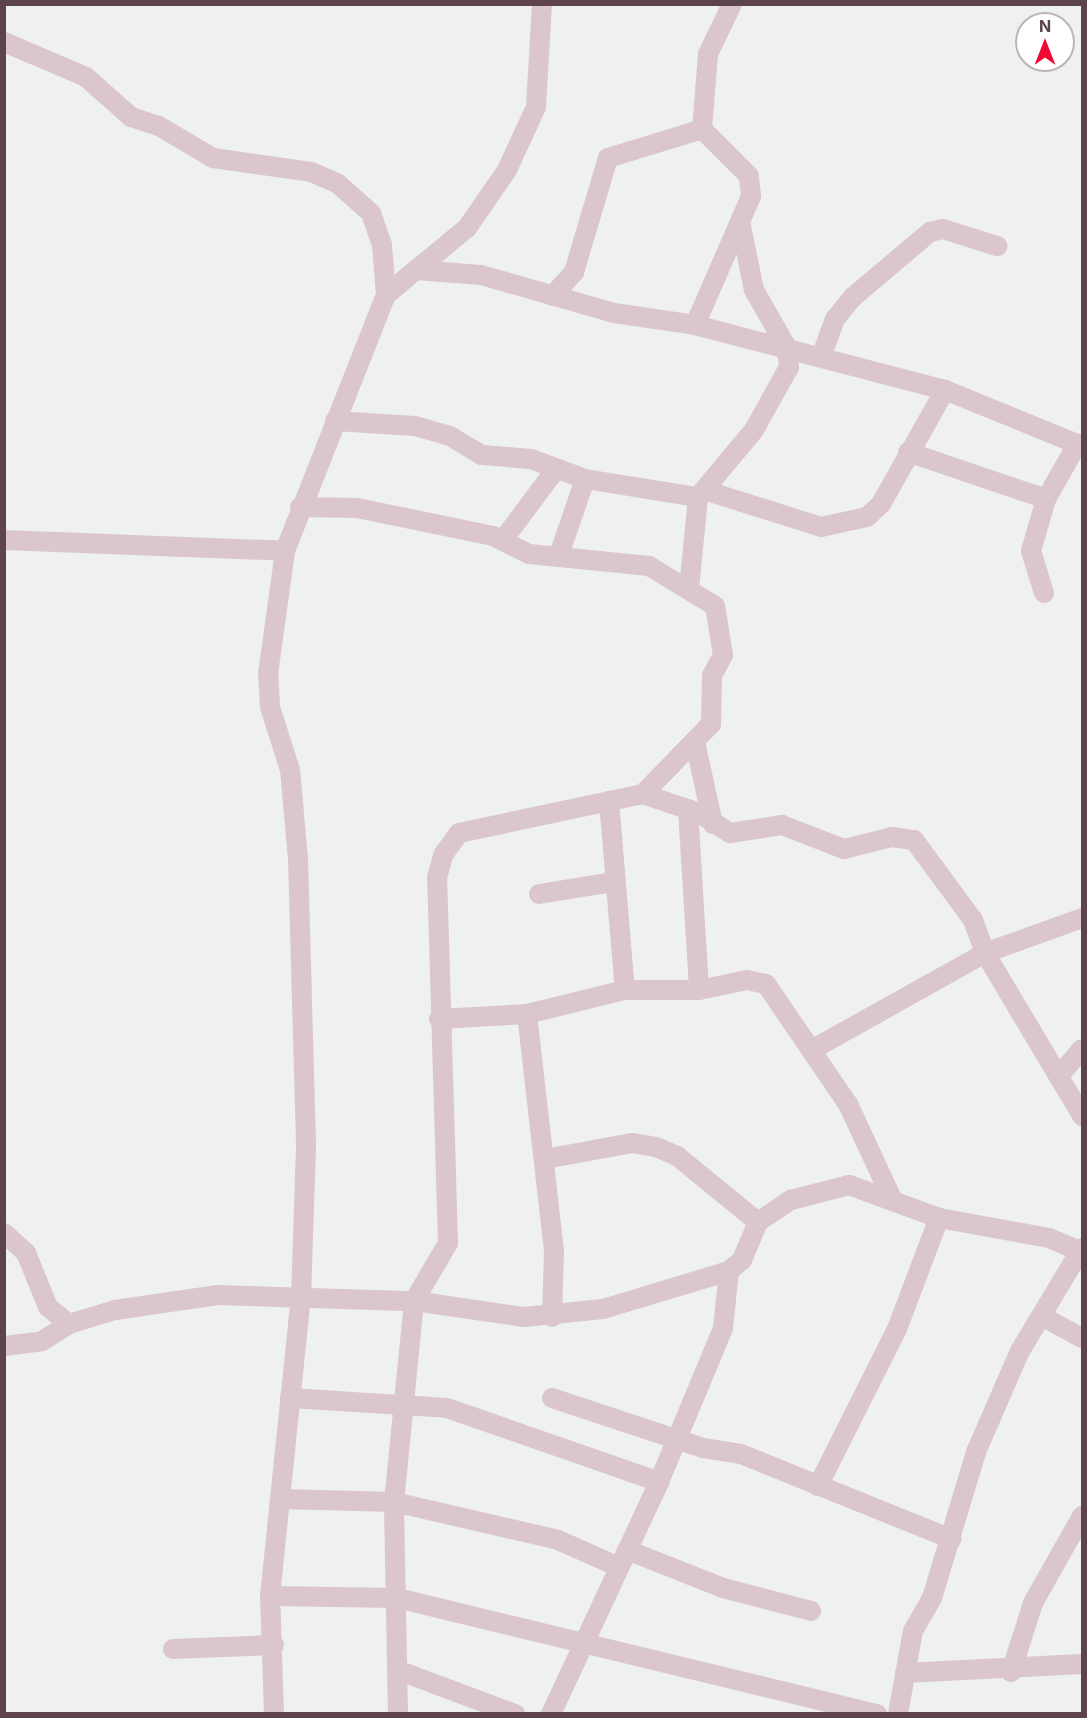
<!DOCTYPE html>
<style>
body{margin:0}
#map{position:relative;width:1087px;height:1718px;overflow:hidden;background:#eef1ef;font-family:Inter,sans-serif}
div>[style]{position:absolute}
[style*='--x']{left:calc(var(--x)*1px);top:calc(var(--y)*1px);width:calc(var(--w)*1px);rotate:calc(var(--a)*1deg)}
.minor>*{height:20px;margin:-10px;padding:0 10px;transform-origin:10px;border-radius:10px;background:#dac6cc}
span{translate:-50% -50%;white-space:nowrap;text-align:center;line-height:1.15;-webkit-text-stroke:5px #fff;paint-order:stroke}
.frame{position:absolute;inset:0;border:6px solid #5d444b;pointer-events:none}
.north{position:absolute;left:1015px;top:12px;width:60px;height:60px;box-sizing:border-box;background:#fff;border:2px solid #beb4b7;border-radius:50%;rotate:0deg;font-size:16px;font-weight:700;line-height:24px;text-align:center;color:#5d444b}
.north::after{content:'';display:block;margin:auto;width:21px;height:27px;background:#f10833;clip-path:polygon(50% 0,100% 100%,50% 72%,0 100%)}
</style>
<div id="map">
<div class="minor">
<div style="--x:4;--y:42;--w:89;--a:23.1"></div>
<div style="--x:86;--y:77;--w:60;--a:41.6"></div>
<div style="--x:131;--y:117;--w:29;--a:18"></div>
<div style="--x:159;--y:126;--w:63;--a:30.7"></div>
<div style="--x:213;--y:158;--w:99;--a:8.1"></div>
<div style="--x:311;--y:172;--w:28;--a:23"></div>
<div style="--x:337;--y:183;--w:45;--a:41.4"></div>
<div style="--x:371;--y:213;--w:34;--a:71"></div>
<div style="--x:382;--y:245;--w:50;--a:85.4"></div>
<div style="--x:416;--y:270;--w:66;--a:-39.5"></div>
<div style="--x:467;--y:228;--w:70;--a:-55.4"></div>
<div style="--x:507;--y:170;--w:69;--a:-65.3"></div>
<div style="--x:536;--y:107;--w:103;--a:-86.7"></div>
<div style="--x:552;--y:296;--w:33;--a:-47"></div>
<div style="--x:574;--y:272;--w:119;--a:-73.4"></div>
<div style="--x:608;--y:158;--w:98;--a:-17.1"></div>
<div style="--x:702;--y:129;--w:75;--a:-85.4"></div>
<div style="--x:708;--y:54;--w:55;--a:-64.4"></div>
<div style="--x:695;--y:325;--w:141;--a:-66.5"></div>
<div style="--x:751;--y:196;--w:20;--a:-96"></div>
<div style="--x:749;--y:176;--w:66;--a:-135"></div>
<div style="--x:821;--y:357;--w:40;--a:-69.8"></div>
<div style="--x:835;--y:319;--w:28;--a:-51"></div>
<div style="--x:853;--y:297;--w:101;--a:-40.2"></div>
<div style="--x:930;--y:232;--w:13;--a:-13"></div>
<div style="--x:943;--y:229;--w:57;--a:17.5"></div>
<div style="--x:335;--y:421;--w:80;--a:3.6"></div>
<div style="--x:415;--y:426;--w:36;--a:16"></div>
<div style="--x:450;--y:436;--w:37;--a:31"></div>
<div style="--x:482;--y:455;--w:49;--a:4.7"></div>
<div style="--x:531;--y:459;--w:58;--a:20.3"></div>
<div style="--x:585;--y:479;--w:114;--a:9.1"></div>
<div style="--x:908;--y:452;--w:146;--a:18.8"></div>
<div style="--x:707;--y:491;--w:120;--a:17.5"></div>
<div style="--x:821;--y:527;--w:47;--a:-12.3"></div>
<div style="--x:867;--y:517;--w:19;--a:-43"></div>
<div style="--x:881;--y:504;--w:131;--a:-60.7"></div>
<div style="--x:300;--y:507;--w:57;--a:1"></div>
<div style="--x:357;--y:508;--w:139;--a:11.6"></div>
<div style="--x:493;--y:536;--w:40;--a:26.6"></div>
<div style="--x:529;--y:554;--w:121;--a:5.7"></div>
<div style="--x:649;--y:566;--w:77;--a:31.2"></div>
<div style="--x:715;--y:606;--w:50;--a:80.7"></div>
<div style="--x:723;--y:655;--w:24;--a:118"></div>
<div style="--x:712;--y:676;--w:48;--a:91.2"></div>
<div style="--x:711;--y:724;--w:98;--a:134.2"></div>
<div style="--x:4;--y:540;--w:281;--a:2.2"></div>
<div style="--x:503;--y:540;--w:89;--a:-53.3"></div>
<div style="--x:559;--y:555;--w:80;--a:-71.1"></div>
<div style="--x:689;--y:589;--w:92;--a:-84.4"></div>
<div style="--x:698;--y:497;--w:87;--a:-50.1"></div>
<div style="--x:754;--y:430;--w:72;--a:-60.9"></div>
<div style="--x:789;--y:367;--w:19;--a:-96"></div>
<div style="--x:787;--y:348;--w:67;--a:-119.6"></div>
<div style="--x:754;--y:290;--w:65;--a:-101.5"></div>
<div style="--x:1044;--y:593;--w:44;--a:-107.2"></div>
<div style="--x:1031;--y:551;--w:54;--a:-73.9"></div>
<div style="--x:1046;--y:499;--w:64;--a:-60.3"></div>
<div style="--x:695;--y:742;--w:84;--a:77.6"></div>
<div style="--x:609;--y:801;--w:190;--a:85.2"></div>
<div style="--x:688;--y:809;--w:181;--a:86.5"></div>
<div style="--x:539;--y:894;--w:76;--a:-9.1"></div>
<div style="--x:527;--y:1014;--w:238;--a:83.5"></div>
<div style="--x:554;--y:1250;--w:67;--a:91.7"></div>
<div style="--x:439;--y:1019;--w:88;--a:-3.3"></div>
<div style="--x:527;--y:1014;--w:101;--a:-13.8"></div>
<div style="--x:625;--y:990;--w:74;--a:0"></div>
<div style="--x:699;--y:990;--w:49;--a:-11.8"></div>
<div style="--x:747;--y:980;--w:19;--a:12"></div>
<div style="--x:766;--y:984;--w:145;--a:55.7"></div>
<div style="--x:848;--y:1104;--w:107;--a:65.1"></div>
<div style="--x:815;--y:1048;--w:195;--a:-29.2"></div>
<div style="--x:985;--y:953;--w:103;--a:-19.8"></div>
<div style="--x:1059;--y:1076;--w:35;--a:-50"></div>
<div style="--x:545;--y:1159;--w:88;--a:-10.4"></div>
<div style="--x:632;--y:1143;--w:24;--a:9"></div>
<div style="--x:656;--y:1147;--w:23;--a:23"></div>
<div style="--x:677;--y:1156;--w:104;--a:39.2"></div>
<div style="--x:4;--y:1233;--w:30;--a:42"></div>
<div style="--x:26;--y:1253;--w:58;--a:67.8"></div>
<div style="--x:48;--y:1307;--w:27;--a:39"></div>
<div style="--x:1045;--y:1318;--w:42;--a:28.4"></div>
<div style="--x:4;--y:1346;--w:38;--a:-7"></div>
<div style="--x:42;--y:1341;--w:32;--a:-32"></div>
<div style="--x:69;--y:1324;--w:48;--a:-16.9"></div>
<div style="--x:115;--y:1310;--w:104;--a:-8.3"></div>
<div style="--x:218;--y:1295;--w:196;--a:1.8"></div>
<div style="--x:414;--y:1301;--w:111;--a:8.3"></div>
<div style="--x:524;--y:1317;--w:79;--a:-5.8"></div>
<div style="--x:603;--y:1309;--w:132;--a:-16.8"></div>
<div style="--x:729;--y:1271;--w:17;--a:-40"></div>
<div style="--x:742;--y:1260;--w:41;--a:-67.2"></div>
<div style="--x:758;--y:1222;--w:40;--a:-34"></div>
<div style="--x:791;--y:1200;--w:60;--a:-14.5"></div>
<div style="--x:849;--y:1185;--w:96;--a:20.1"></div>
<div style="--x:939;--y:1218;--w:112;--a:10.3"></div>
<div style="--x:1049;--y:1238;--w:36;--a:23"></div>
<div style="--x:290;--y:1398;--w:157;--a:3.6"></div>
<div style="--x:447;--y:1408;--w:225;--a:19.2"></div>
<div style="--x:552;--y:1398;--w:159;--a:18.3"></div>
<div style="--x:703;--y:1448;--w:38;--a:9"></div>
<div style="--x:741;--y:1454;--w:227;--a:22"></div>
<div style="--x:818;--y:1486;--w:176;--a:-63.3"></div>
<div style="--x:897;--y:1329;--w:119;--a:-69.3"></div>
<div style="--x:281;--y:1499;--w:113;--a:1.5"></div>
<div style="--x:394;--y:1502;--w:168;--a:13"></div>
<div style="--x:558;--y:1540;--w:67;--a:23.9"></div>
<div style="--x:627;--y:1550;--w:103;--a:21.6"></div>
<div style="--x:723;--y:1588;--w:91;--a:14.6"></div>
<div style="--x:270;--y:1596;--w:127;--a:0.9"></div>
<div style="--x:397;--y:1598;--w:494;--a:13.6"></div>
<div style="--x:173;--y:1649;--w:101;--a:-2.3"></div>
<div style="--x:400;--y:1671;--w:123;--a:20.5"></div>
<div style="--x:1011;--y:1672;--w:72;--a:-72.3"></div>
<div style="--x:1033;--y:1603;--w:100;--a:-60.6"></div>
<div style="--x:905;--y:1673;--w:177;--a:-2.9"></div>
<div style="--x:274;--y:1714;--w:118;--a:-91.9"></div>
<div style="--x:270;--y:1596;--w:301;--a:-84.1"></div>
<div style="--x:301;--y:1297;--w:153;--a:-88.1"></div>
<div style="--x:306;--y:1144;--w:285;--a:-91.6"></div>
<div style="--x:298;--y:859;--w:89;--a:-95.1"></div>
<div style="--x:290;--y:770;--w:66;--a:-107.6"></div>
<div style="--x:270;--y:707;--w:33;--a:-93"></div>
<div style="--x:268;--y:674;--w:124;--a:-82.1"></div>
<div style="--x:285;--y:551;--w:275;--a:-68.5"></div>
<div style="--x:386;--y:295;--w:39;--a:-40"></div>
<div style="--x:416;--y:270;--w:65;--a:4.4"></div>
<div style="--x:481;--y:275;--w:138;--a:15.9"></div>
<div style="--x:614;--y:313;--w:82;--a:8.4"></div>
<div style="--x:695;--y:325;--w:258;--a:14.6"></div>
<div style="--x:945;--y:390;--w:148;--a:22.2"></div>
<div style="--x:398;--y:1714;--w:212;--a:-91.1"></div>
<div style="--x:394;--y:1502;--w:202;--a:-84.3"></div>
<div style="--x:414;--y:1301;--w:67;--a:-59.6"></div>
<div style="--x:448;--y:1243;--w:365;--a:-91.7"></div>
<div style="--x:437;--y:878;--w:24;--a:-75"></div>
<div style="--x:443;--y:855;--w:27;--a:-54"></div>
<div style="--x:459;--y:833;--w:188;--a:-12"></div>
<div style="--x:643;--y:794;--w:59;--a:18.7"></div>
<div style="--x:699;--y:813;--w:37;--a:33"></div>
<div style="--x:730;--y:833;--w:53;--a:-8.7"></div>
<div style="--x:782;--y:825;--w:66;--a:21.2"></div>
<div style="--x:844;--y:849;--w:49;--a:-14"></div>
<div style="--x:892;--y:837;--w:22;--a:8"></div>
<div style="--x:914;--y:840;--w:99;--a:53.6"></div>
<div style="--x:973;--y:920;--w:35;--a:70"></div>
<div style="--x:985;--y:953;--w:190;--a:59.2"></div>
<div style="--x:551;--y:1714;--w:256;--a:-65"></div>
<div style="--x:659;--y:1482;--w:167;--a:-67.4"></div>
<div style="--x:723;--y:1328;--w:57;--a:-84"></div>
<div style="--x:898;--y:1714;--w:84;--a:-79.8"></div>
<div style="--x:913;--y:1631;--w:38;--a:-60"></div>
<div style="--x:932;--y:1598;--w:152;--a:-73.2"></div>
<div style="--x:976;--y:1452;--w:110;--a:-66.5"></div>
<div style="--x:1020;--y:1351;--w:120;--a:-59"></div>
</div>
<div class="frame"></div>
<div class="north">N</div>
</div>
